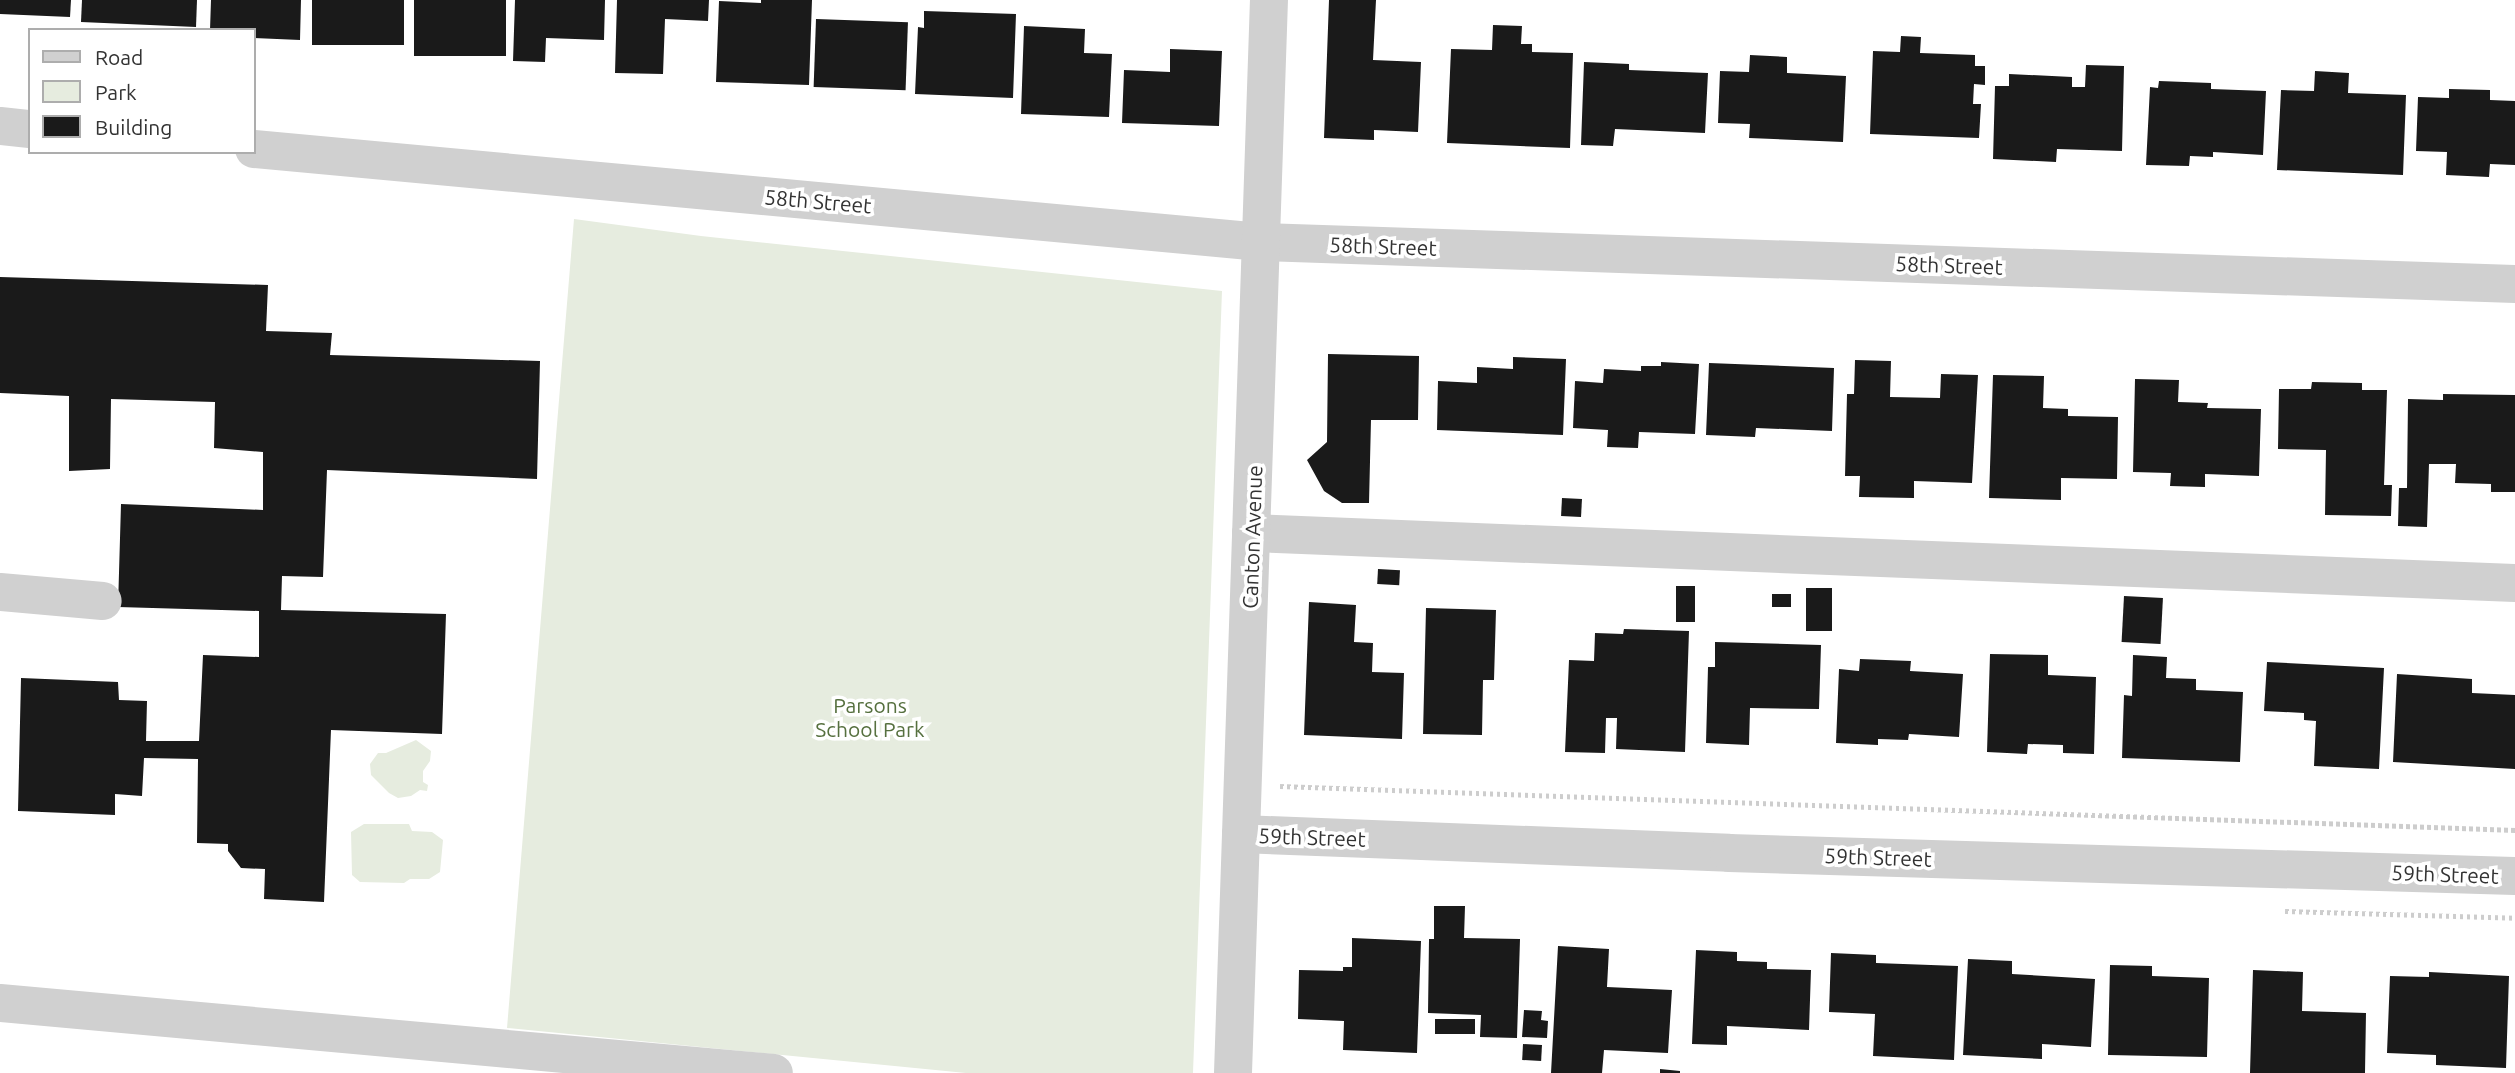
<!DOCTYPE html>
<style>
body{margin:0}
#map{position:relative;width:2515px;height:1073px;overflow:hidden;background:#fff;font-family:Ubuntu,sans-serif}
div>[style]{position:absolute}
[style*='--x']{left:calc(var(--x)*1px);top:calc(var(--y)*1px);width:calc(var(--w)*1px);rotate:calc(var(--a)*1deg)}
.green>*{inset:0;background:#e6ecdf}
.building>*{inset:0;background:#1a1a1a;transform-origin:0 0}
.path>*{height:4.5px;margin-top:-2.25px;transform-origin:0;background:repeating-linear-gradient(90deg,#cdcdcd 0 3.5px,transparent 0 7px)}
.minor>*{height:38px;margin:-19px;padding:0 19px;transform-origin:19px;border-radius:19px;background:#d0d0d0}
span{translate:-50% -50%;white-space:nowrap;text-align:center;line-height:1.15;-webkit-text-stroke:7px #fff;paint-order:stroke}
.street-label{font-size:21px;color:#333}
.park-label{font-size:21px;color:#56703f}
.legend{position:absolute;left:28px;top:28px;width:228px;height:126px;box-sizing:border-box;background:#fff;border:2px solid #adadad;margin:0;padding:9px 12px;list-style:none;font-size:21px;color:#333}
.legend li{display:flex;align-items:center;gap:14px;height:35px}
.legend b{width:35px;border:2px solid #adadad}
</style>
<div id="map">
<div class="green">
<div style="clip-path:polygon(574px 219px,701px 236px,1222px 291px,1193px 1073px,966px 1073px,507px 1028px)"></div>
<div style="clip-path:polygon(416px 740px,431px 751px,430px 761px,423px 771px,423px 782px,428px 785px,427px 791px,420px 790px,411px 796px,398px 798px,389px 793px,371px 775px,370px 764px,378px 753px,386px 753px)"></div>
<div style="clip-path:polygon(364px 824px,409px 824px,412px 831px,432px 832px,443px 840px,440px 872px,429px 879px,410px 879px,404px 883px,360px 882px,352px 875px,351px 832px)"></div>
</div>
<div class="building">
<div style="clip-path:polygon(0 0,71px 0,70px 17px,0 14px)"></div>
<div style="clip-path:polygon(82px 0,197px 0,196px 27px,81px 22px)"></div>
<div style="clip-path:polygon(211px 0,301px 0,300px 40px,254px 38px,254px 30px,210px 30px)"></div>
<div style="left:312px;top:0;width:92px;height:45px"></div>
<div style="left:414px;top:0;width:92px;height:56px"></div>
<div style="clip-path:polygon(515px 0,605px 0,604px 40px,546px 38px,545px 62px,513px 61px)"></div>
<div style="clip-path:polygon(617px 0,709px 0,708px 21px,665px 19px,663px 74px,615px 73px)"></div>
<div style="clip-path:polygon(761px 0,812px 0,809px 85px,716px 82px,719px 1px,761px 3px)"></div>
<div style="clip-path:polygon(1329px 0,1376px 0,1373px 60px,1421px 62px,1418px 132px,1374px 130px,1374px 140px,1324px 138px)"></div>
<div style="clip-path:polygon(924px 11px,1016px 14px,1013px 98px,915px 94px,918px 27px,924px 28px)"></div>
<div style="left:816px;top:19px;width:92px;height:68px;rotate:2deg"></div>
<div style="clip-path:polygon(1493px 25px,1522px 26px,1521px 44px,1532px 44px,1532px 52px,1573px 53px,1570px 148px,1447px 143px,1451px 49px,1492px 50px)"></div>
<div style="clip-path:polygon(1024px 26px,1085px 29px,1084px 53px,1112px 54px,1109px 117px,1021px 114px)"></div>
<div style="clip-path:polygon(1901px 36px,1921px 37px,1920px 53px,1975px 55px,1975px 66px,1985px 66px,1985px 85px,1974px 84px,1973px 104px,1981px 104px,1979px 138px,1870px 134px,1873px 51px,1900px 52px)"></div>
<div style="clip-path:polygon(1170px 49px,1222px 51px,1219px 126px,1122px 123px,1124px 70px,1170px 72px)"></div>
<div style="clip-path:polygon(1750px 55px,1787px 57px,1787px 73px,1846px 76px,1843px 142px,1749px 138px,1750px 124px,1718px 123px,1720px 71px,1749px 72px)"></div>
<div style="clip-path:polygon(1584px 62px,1629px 64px,1629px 70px,1708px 73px,1705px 133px,1615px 129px,1613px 146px,1581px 145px)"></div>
<div style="clip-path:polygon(2086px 65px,2124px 66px,2122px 151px,2057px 149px,2056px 162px,1993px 159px,1995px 86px,2009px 86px,2009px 74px,2072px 77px,2072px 87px,2085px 87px)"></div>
<div style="clip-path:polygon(2315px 71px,2349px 73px,2348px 93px,2406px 95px,2403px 175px,2277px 170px,2281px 90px,2314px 91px)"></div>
<div style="clip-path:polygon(2159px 81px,2211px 83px,2211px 89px,2266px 91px,2263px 155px,2213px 152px,2213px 157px,2190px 156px,2189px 166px,2146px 165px,2150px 87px,2158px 88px)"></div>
<div style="clip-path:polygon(2449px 89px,2490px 90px,2490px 100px,2515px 101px,2515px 165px,2490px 164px,2489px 177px,2446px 175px,2447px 152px,2416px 151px,2418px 97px,2449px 98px)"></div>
<div style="clip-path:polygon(0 277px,268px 285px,266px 331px,332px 333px,330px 355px,540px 361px,537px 479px,327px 470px,323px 577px,282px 576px,281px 610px,446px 614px,442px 734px,331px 730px,324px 902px,264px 899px,265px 869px,241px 868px,228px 851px,228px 844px,197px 843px,198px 759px,144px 758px,142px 796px,115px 794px,115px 815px,18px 811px,21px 678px,118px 682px,119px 700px,147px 701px,146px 741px,199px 741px,203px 655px,259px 657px,259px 611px,118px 607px,121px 504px,263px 510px,263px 452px,214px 448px,215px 402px,111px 399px,110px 469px,69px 471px,69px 396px,0 393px)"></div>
<div style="clip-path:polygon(1328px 354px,1419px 356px,1418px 420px,1371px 420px,1369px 503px,1342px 503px,1324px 491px,1307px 460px,1327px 442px)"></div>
<div style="clip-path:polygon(1513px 357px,1566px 359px,1563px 435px,1437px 430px,1438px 381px,1477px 383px,1477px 367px,1513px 369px)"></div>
<div style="clip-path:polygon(1855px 360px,1891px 361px,1890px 397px,1940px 398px,1941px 374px,1978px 375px,1972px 483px,1914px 481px,1914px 498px,1859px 497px,1860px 476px,1845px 476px,1847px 394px,1854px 394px)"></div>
<div style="clip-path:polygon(1661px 362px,1699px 364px,1695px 434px,1639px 432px,1638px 448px,1607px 447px,1608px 430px,1573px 428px,1575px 381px,1603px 383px,1604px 369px,1641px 371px,1641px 366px,1661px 366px)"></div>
<div style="clip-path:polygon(1709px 363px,1834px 368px,1832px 431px,1756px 428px,1755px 437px,1706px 435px)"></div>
<div style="clip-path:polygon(1993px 375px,2044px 376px,2043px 408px,2068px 409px,2068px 416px,2118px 417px,2117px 479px,2061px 478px,2061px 500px,1989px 498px)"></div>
<div style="clip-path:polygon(2135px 379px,2179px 380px,2178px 402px,2208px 403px,2207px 408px,2261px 409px,2259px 476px,2205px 474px,2205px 487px,2170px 486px,2171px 473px,2133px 472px)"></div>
<div style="clip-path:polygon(2312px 382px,2362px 383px,2362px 390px,2387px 390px,2384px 485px,2392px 485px,2391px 516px,2325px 515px,2326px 450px,2278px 449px,2279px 389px,2311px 389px)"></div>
<div style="clip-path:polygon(2443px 394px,2515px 395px,2515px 492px,2491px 492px,2491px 484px,2455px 483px,2456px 464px,2429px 464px,2427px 527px,2398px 526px,2399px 488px,2407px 488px,2408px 399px,2443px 400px)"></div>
<div style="left:1562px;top:498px;width:20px;height:18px;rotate:3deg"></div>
<div style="left:1378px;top:569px;width:22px;height:15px;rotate:3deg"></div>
<div style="left:1676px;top:586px;width:19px;height:36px"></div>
<div style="left:1806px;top:588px;width:26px;height:43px"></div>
<div style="left:1772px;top:594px;width:19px;height:13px"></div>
<div style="left:2124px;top:596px;width:39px;height:46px;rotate:3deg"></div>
<div style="clip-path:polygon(1309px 602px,1356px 605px,1354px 642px,1373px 643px,1372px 672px,1404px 673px,1402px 739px,1304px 735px)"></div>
<div style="clip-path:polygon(1426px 608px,1496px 610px,1494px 680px,1483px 680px,1482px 735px,1423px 734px)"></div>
<div style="clip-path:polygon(1624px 629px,1689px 631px,1685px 752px,1616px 749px,1617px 718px,1606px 718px,1605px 753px,1565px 752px,1569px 660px,1594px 661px,1595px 633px,1623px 634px)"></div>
<div style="clip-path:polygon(1715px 642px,1821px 645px,1819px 709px,1750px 708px,1749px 745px,1706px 743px,1708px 667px,1715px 667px)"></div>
<div style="clip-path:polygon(1990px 654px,2048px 655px,2048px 675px,2096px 677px,2094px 754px,2063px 753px,2063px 745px,2028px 744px,2027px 754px,1987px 752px)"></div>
<div style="clip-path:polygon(2133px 655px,2167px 657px,2166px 678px,2196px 679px,2196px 690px,2243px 692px,2240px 762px,2122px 758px,2124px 695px,2132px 696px)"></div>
<div style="clip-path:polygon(1860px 659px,1911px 661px,1910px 671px,1963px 674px,1959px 737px,1909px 734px,1908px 740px,1878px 739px,1878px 745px,1836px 743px,1839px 669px,1859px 671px)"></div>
<div style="clip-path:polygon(2267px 662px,2384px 668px,2379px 769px,2314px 766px,2316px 721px,2304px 720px,2304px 713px,2264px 711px)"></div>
<div style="clip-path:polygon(2397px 674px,2472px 679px,2472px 693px,2515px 695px,2515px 769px,2393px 762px)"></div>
<div style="clip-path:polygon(1434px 906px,1465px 906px,1464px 938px,1520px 939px,1517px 1038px,1480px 1037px,1481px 1015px,1428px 1013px,1429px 939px,1434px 939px)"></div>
<div style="clip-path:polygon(1352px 938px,1421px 941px,1417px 1053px,1343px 1050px,1344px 1021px,1298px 1019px,1299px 970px,1343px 971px,1343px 967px,1352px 967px)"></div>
<div style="clip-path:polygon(1558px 946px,1609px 949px,1607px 987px,1672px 990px,1668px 1053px,1604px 1050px,1602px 1073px,1551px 1073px)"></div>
<div style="clip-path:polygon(1696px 950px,1737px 952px,1737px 961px,1767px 962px,1767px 969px,1811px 970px,1809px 1030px,1727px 1026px,1727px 1045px,1692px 1044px)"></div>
<div style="clip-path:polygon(1831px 953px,1876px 955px,1876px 963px,1958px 966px,1954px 1060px,1873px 1056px,1875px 1014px,1829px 1012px)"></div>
<div style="clip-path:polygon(1968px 959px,2012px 961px,2012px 974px,2095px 979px,2091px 1047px,2042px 1044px,2042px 1059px,1963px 1055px)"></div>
<div style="clip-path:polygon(2110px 965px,2152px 966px,2152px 976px,2209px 978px,2207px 1057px,2108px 1055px)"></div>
<div style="clip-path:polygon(2253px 970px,2303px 972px,2302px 1011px,2366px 1013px,2365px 1073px,2250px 1073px)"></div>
<div style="clip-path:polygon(2429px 972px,2509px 976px,2506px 1068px,2436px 1065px,2436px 1055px,2387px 1053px,2390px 976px,2429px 977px)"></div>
<div style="clip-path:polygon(1524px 1010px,1542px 1011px,1541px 1020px,1548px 1021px,1547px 1038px,1522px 1037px)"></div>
<div style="left:1435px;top:1019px;width:40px;height:15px"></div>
<div style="left:1523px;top:1044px;width:19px;height:16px;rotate:3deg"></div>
<div style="clip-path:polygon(1660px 1069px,1680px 1071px,1680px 1073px,1660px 1073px)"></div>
</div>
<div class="path">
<div style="--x:1280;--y:786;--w:1236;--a:2.04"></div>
<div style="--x:2285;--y:911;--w:230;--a:1.7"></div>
</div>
<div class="minor">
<div style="--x:0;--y:126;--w:30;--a:6"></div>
<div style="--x:254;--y:149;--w:1011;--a:5.28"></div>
<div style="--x:1261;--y:242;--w:1255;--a:1.92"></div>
<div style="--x:1251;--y:533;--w:1265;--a:2.27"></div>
<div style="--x:0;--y:592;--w:103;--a:5"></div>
<div style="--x:1241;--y:834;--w:488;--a:2.2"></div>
<div style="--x:1729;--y:853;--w:786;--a:1.68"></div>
<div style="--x:0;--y:1003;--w:777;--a:5.17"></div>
<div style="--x:1233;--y:1073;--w:1074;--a:-88.08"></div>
</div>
<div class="street-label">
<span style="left:818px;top:201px;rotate:5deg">58th Street</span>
<span style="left:1383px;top:246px;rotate:2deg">58th Street</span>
<span style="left:1949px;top:265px;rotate:2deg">58th Street</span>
<span style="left:1252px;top:537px;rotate:-88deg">Canton Avenue</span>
<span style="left:1312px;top:837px;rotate:2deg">59th Street</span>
<span style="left:1878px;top:857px;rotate:2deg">59th Street</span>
<span style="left:2445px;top:874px;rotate:2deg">59th Street</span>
</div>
<div class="park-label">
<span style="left:870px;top:717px">Parsons<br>School Park</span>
</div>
<ul class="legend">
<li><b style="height:9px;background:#d0d0d0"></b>Road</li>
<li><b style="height:19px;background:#e6ecdf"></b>Park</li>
<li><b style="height:19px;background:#1a1a1a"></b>Building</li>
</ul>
</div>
